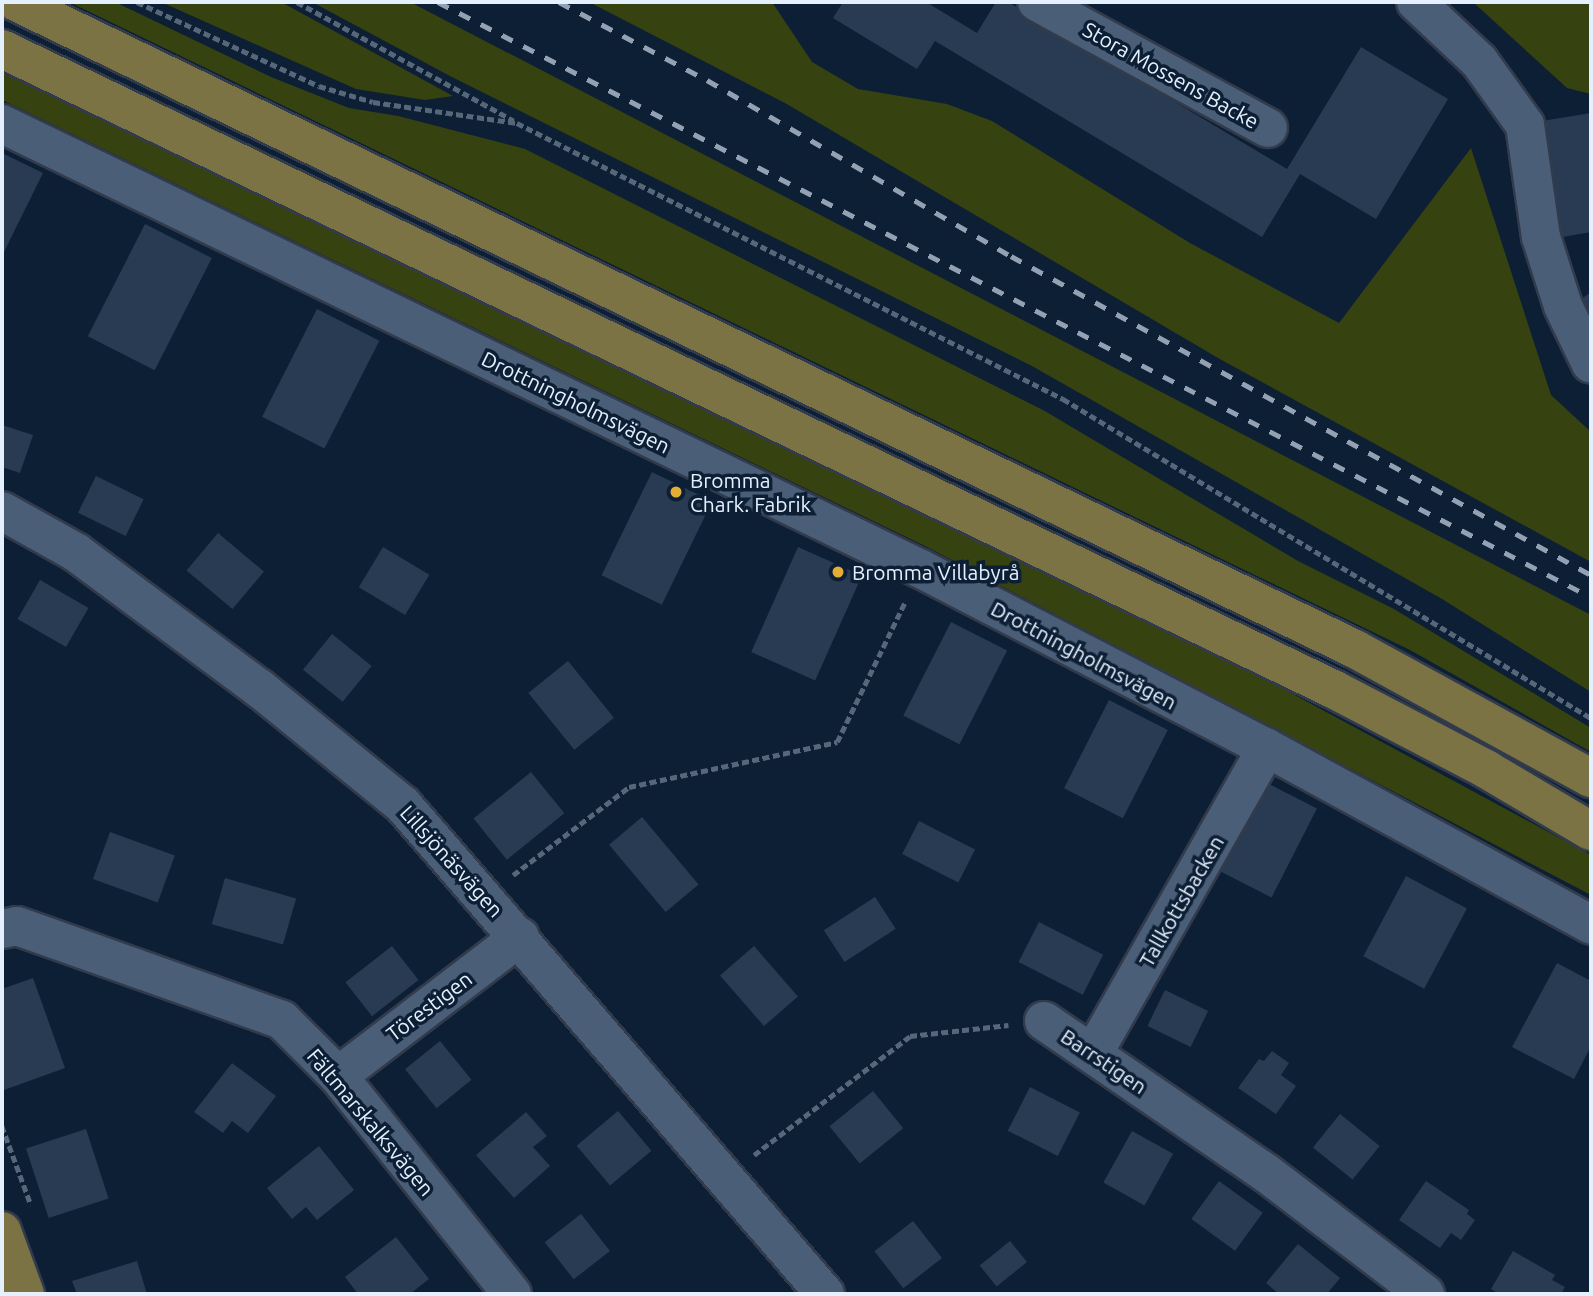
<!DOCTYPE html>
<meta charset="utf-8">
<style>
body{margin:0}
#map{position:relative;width:1593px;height:1296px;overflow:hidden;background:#0d1f34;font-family:Ubuntu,sans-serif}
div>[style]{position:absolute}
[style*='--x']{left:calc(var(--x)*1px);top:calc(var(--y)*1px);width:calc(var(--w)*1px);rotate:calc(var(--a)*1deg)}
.green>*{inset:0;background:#364210}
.building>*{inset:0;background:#293b52;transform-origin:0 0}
.path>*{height:4.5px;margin-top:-2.25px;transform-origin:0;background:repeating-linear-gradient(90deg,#57677a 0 7px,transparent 0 10.5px)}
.roads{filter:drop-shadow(2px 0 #323b4c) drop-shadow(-2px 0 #323b4c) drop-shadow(0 2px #323b4c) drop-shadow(0 -2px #323b4c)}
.minor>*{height:38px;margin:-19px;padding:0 19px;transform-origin:19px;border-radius:19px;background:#4a5e77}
.major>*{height:38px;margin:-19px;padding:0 19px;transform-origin:19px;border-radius:19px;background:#7c7345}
.rail>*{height:5px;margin-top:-2.5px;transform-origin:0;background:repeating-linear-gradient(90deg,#93a1b2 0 12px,transparent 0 24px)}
.dots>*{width:19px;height:19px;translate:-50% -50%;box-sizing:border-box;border:4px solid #0d1f34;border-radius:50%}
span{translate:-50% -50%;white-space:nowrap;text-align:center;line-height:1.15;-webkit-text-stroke:7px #0d1f34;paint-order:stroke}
.street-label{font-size:21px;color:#e5f0ff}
.poi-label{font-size:21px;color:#e5f0ff}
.left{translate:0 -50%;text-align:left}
.frame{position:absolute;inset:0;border:4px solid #e5f0ff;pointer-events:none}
</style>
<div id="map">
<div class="green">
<div style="clip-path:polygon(69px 2px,115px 2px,271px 77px,349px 108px,398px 116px,525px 149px,1043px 410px,1298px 561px,1394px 609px,1591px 728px,1591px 752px,1410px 650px)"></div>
<div style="clip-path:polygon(161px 2px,281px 2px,453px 96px,425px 100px,356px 89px)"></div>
<div style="clip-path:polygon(312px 2px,410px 2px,1591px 615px,1591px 692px,1442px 599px,1032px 366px,450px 76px)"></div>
<div style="clip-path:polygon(589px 2px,772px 2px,812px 62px,858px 89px,947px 104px,992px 121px,1190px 243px,1339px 323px,1471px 148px,1551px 395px,1591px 432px,1591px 562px,1218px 358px,785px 103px)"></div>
<div style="clip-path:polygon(1473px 2px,1591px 2px,1591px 94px,1567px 88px)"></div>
<div style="clip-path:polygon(2px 71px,1280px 687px,1591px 855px,1591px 895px,927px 547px,2px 100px)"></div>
</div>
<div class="building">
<div style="clip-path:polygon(843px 2px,926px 2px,977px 33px,996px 2px,1008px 2px,1287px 169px,1361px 47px,1448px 99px,1376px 219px,1300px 174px,1262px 237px,935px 41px,917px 69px,833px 18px)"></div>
<div style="clip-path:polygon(1591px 113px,1591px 232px,1557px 238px,1536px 122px)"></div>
<div style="clip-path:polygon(2px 153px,43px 173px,2px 256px)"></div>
<div style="left:145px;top:224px;width:75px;height:126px;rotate:27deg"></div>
<div style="clip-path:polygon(1591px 292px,1591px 338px,1569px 308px)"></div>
<div style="left:317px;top:309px;width:70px;height:121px;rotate:27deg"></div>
<div style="clip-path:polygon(2px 425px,33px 435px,20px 473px,2px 467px)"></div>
<div style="left:652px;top:472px;width:67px;height:115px;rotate:26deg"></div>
<div style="left:96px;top:476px;width:53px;height:41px;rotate:26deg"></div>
<div style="left:218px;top:533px;width:60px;height:49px;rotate:40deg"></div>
<div style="left:383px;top:547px;width:54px;height:47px;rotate:31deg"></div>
<div style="left:798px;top:547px;width:70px;height:115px;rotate:24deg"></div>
<div style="left:40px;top:580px;width:56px;height:45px;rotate:30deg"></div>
<div style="left:951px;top:622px;width:63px;height:105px;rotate:27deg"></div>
<div style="left:332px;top:634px;width:51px;height:46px;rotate:39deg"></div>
<div style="left:568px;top:661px;width:73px;height:51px;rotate:51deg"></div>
<div style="left:1109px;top:700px;width:66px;height:99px;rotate:27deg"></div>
<div style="left:531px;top:772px;width:53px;height:74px;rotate:51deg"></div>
<div style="left:1259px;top:779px;width:65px;height:100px;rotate:27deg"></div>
<div style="left:642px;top:817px;width:88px;height:43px;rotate:50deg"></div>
<div style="left:919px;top:821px;width:63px;height:37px;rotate:27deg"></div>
<div style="left:110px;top:832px;width:69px;height:50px;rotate:20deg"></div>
<div style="left:1406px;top:876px;width:69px;height:91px;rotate:28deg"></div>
<div style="left:225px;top:878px;width:74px;height:48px;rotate:16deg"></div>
<div style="left:875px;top:897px;width:38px;height:61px;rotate:57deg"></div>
<div style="left:1039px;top:922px;width:72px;height:45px;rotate:27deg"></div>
<div style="left:392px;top:946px;width:43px;height:59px;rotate:52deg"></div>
<div style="left:754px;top:946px;width:67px;height:45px;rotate:49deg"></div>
<div style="clip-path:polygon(1557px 963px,1591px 981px,1591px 1046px,1574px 1079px,1512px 1047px)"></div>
<div style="clip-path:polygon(33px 978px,65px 1068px,4px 1090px,2px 989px)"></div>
<div style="left:1165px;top:990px;width:48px;height:40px;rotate:26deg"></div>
<div style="left:440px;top:1041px;width:50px;height:45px;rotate:51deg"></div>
<div style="clip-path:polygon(1272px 1051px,1289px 1063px,1281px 1075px,1296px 1086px,1276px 1114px,1238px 1088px,1259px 1059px,1264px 1061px)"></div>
<div style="clip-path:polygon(232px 1063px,276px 1096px,248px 1133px,232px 1121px,223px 1133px,194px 1112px)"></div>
<div style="left:1030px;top:1087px;width:56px;height:49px;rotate:27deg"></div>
<div style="left:873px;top:1091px;width:48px;height:56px;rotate:51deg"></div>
<div style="left:618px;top:1111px;width:52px;height:54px;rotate:50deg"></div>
<div style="clip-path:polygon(526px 1112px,547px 1136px,533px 1147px,550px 1166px,514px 1198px,476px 1155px)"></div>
<div style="left:1340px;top:1114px;width:51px;height:43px;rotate:39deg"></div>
<div style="left:86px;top:1129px;width:73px;height:63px;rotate:72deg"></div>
<div style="left:1132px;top:1131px;width:47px;height:59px;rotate:29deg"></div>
<div style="clip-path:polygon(319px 1146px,354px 1190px,317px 1220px,306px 1207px,292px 1219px,267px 1188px)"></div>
<div style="left:1219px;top:1181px;width:54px;height:47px;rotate:36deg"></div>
<div style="clip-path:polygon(1426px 1181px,1469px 1210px,1467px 1214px,1475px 1220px,1461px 1240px,1451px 1233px,1440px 1248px,1399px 1220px)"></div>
<div style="left:581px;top:1214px;width:47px;height:46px;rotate:52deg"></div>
<div style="left:913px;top:1221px;width:47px;height:49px;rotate:52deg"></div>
<div style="clip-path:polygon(396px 1237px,429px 1279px,410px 1294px,358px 1294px,345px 1277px)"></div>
<div style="left:1010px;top:1241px;width:27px;height:39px;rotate:51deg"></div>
<div style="clip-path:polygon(1298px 1244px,1340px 1278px,1327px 1294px,1279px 1294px,1266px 1283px)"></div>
<div style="clip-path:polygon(1513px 1251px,1555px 1275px,1552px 1280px,1565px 1287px,1561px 1294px,1499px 1294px,1491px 1289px)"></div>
<div style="clip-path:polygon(137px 1261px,147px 1294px,77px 1294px,72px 1281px)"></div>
</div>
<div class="path">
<div style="--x:137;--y:2;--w:200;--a:24.8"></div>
<div style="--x:319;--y:86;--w:56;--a:16.5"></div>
<div style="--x:373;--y:102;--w:146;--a:8.3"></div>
<div style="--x:517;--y:123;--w:612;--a:26.82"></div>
<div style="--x:1063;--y:399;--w:617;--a:31.14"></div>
<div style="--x:297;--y:2;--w:247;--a:28.7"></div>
<div style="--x:513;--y:875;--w:146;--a:-37.2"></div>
<div style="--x:629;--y:787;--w:213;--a:-12.2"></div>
<div style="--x:837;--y:742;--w:156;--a:-64.1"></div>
<div style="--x:2;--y:1126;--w:84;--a:69.8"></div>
<div style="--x:754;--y:1155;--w:196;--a:-37.3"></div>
<div style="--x:910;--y:1036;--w:99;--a:-6.4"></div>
</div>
<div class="roads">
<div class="minor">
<div style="--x:1037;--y:2;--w:263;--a:28.6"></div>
<div style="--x:1416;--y:2;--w:86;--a:43.1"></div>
<div style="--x:1479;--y:61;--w:79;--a:54.3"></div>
<div style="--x:1525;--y:125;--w:113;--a:81.9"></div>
<div style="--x:1541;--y:237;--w:72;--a:72.3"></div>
<div style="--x:1563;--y:306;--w:64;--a:64.2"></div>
<div style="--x:2;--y:124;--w:1021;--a:25.84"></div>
<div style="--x:921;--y:569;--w:390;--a:27.4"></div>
<div style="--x:1267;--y:748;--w:369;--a:28.6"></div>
<div style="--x:2;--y:511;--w:86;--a:29.2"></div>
<div style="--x:77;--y:553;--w:227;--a:36.6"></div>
<div style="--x:259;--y:688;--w:186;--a:39.1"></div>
<div style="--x:403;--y:805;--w:646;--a:49.21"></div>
<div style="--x:2;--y:929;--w:15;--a:-11"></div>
<div style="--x:17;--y:926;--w:281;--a:19.5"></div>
<div style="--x:282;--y:1020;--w:79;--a:45"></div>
<div style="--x:338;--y:1076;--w:279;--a:51.4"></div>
<div style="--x:1044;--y:1021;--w:269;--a:34.4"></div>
<div style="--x:1266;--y:1173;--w:200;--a:37.3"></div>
<div style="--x:1094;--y:1052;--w:350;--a:-60.4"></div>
<div style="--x:338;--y:1076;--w:229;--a:-37.4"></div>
</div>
<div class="major">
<div style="--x:16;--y:2;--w:1487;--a:25.79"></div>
<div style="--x:1355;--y:649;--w:269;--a:28.7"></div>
<div style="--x:2;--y:49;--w:1477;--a:25.68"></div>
<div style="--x:1333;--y:689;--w:173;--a:27.6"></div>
<div style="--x:1486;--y:769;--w:122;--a:30.6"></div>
<div style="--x:2;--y:1231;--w:67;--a:69.9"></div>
</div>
</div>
<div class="rail">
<div style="--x:438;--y:2;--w:1297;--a:27.3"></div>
<div style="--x:559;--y:2;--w:167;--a:27.8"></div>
<div style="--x:707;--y:80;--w:351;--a:30.1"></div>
<div style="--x:1011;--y:256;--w:662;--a:28.81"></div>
</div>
<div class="dots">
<div style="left:676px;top:492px;background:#e4ae35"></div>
<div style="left:838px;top:572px;background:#e4ae35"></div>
</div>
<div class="street-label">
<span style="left:1171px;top:75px;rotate:29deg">Stora Mossens Backe</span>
<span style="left:576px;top:402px;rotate:26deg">Drottningholmsvägen</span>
<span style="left:1084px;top:655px;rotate:28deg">Drottningholmsvägen</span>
<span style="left:452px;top:861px;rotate:48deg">Lillsjönäsvägen</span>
<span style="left:1181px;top:901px;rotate:-60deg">Tallkottsbacken</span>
<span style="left:429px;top:1006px;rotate:-37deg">Törestigen</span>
<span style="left:1104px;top:1061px;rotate:34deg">Barrstigen</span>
<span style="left:371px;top:1122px;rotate:50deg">Fältmarskalksvägen</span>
</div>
<div class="poi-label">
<span class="left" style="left:690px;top:492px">Bromma<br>Chark. Fabrik</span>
<span class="left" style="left:852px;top:572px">Bromma Villabyrå</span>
</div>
<div class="frame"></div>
</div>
